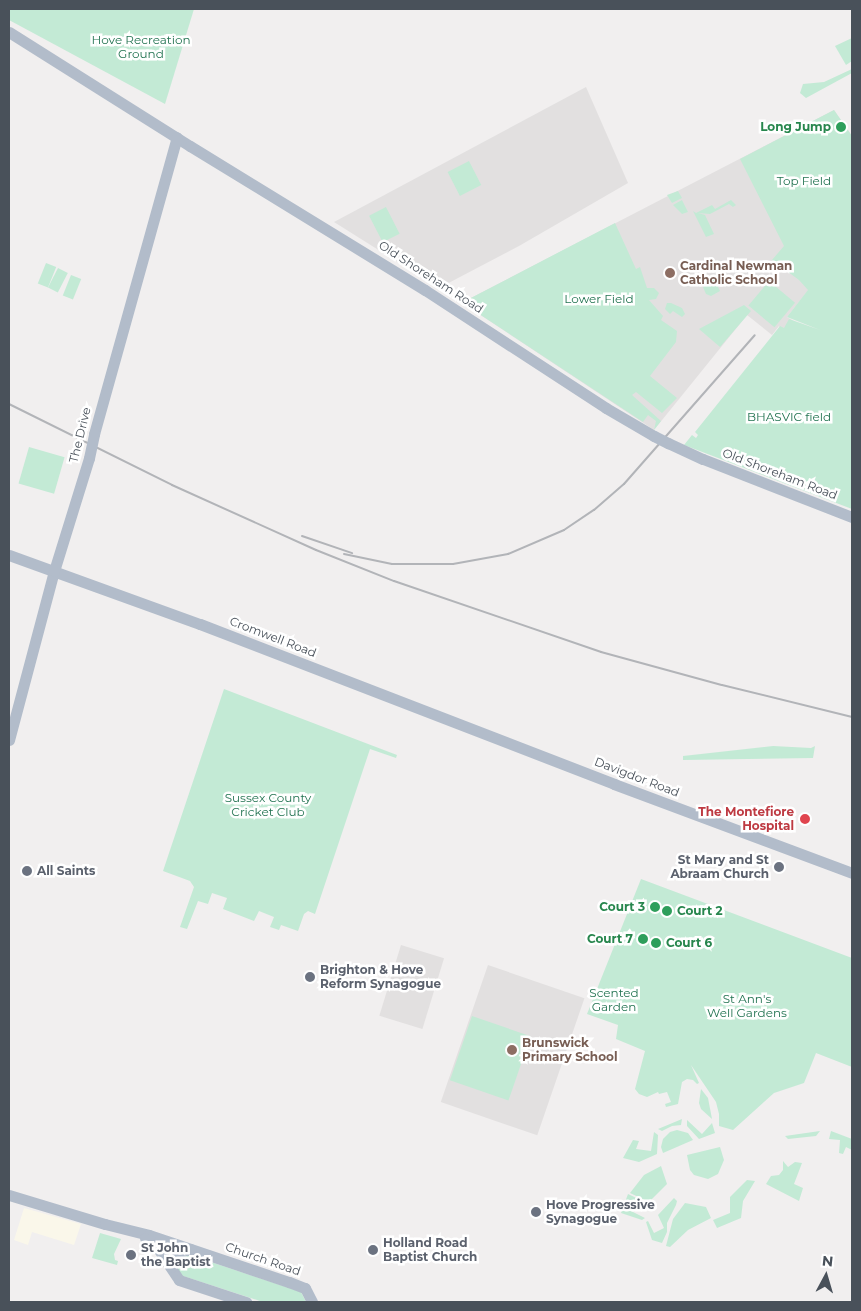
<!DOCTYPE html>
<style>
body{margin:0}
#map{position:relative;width:861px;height:1311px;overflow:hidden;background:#f1efef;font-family:Montserrat,sans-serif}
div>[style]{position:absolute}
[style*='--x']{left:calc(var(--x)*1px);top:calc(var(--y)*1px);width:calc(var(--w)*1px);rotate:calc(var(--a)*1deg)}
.commercial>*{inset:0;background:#faf7ea}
.education>*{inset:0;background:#e2e0e0;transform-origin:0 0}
.green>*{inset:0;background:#c3ead5;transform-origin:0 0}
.major>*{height:11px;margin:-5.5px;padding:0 5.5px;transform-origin:5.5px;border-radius:5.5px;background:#b2bcca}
.rail>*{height:2px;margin:-1px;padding:0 1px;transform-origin:1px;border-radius:1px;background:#b2b4b8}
.major-bridge>*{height:11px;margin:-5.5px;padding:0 5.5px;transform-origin:5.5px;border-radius:5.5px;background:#b2bcca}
.dots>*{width:14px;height:14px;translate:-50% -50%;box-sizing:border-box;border:2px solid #fff;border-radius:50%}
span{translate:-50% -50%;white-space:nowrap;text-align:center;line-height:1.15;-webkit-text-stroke:5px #fff;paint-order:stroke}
.park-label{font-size:12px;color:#227351}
.leisure-label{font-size:12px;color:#27864d;font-weight:700}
.right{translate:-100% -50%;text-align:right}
.left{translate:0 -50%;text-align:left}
.education-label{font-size:12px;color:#785e54;font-weight:700}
.street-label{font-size:12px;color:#49515a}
.health-label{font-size:12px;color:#be3a42;font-weight:700}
.worship-label{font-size:12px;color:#5b616d;font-weight:700}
.frame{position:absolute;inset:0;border:10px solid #49515a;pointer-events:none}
.north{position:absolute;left:801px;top:1251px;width:50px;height:50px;-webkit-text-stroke:4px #fff;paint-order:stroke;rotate:6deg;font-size:14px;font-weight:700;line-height:20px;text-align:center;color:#49515a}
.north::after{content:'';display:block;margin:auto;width:18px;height:22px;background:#49515a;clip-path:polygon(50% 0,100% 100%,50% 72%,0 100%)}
</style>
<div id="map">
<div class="commercial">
<div style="clip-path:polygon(24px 1208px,81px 1224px,74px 1245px,32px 1232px,28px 1245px,14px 1240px)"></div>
</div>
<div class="education">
<div style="clip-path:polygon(586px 87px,628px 183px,519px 246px,439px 288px,334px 222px)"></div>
<div style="clip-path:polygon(834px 110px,852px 136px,852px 236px,787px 317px,826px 340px,810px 368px,779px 326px,772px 335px,747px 315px,654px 430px,467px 306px,467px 300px)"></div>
<div style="left:401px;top:945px;width:45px;height:74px;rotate:17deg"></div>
<div style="left:488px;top:965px;width:102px;height:145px;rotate:19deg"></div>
</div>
<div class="green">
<div style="clip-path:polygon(9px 9px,194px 9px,165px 104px,9px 20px)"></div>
<div style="clip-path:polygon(852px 38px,852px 61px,846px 65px,835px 46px)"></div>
<div style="clip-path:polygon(852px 69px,852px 73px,806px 98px,800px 93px,803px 84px,824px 82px)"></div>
<div style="clip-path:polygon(834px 110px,852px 136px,852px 509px,684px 445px,692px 435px,696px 438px,698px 435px,695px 432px,780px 326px,784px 328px,789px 319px,820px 330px,787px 317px,808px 290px,799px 280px,772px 260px,784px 246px,740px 159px)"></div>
<div style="left:469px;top:161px;width:27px;height:24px;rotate:63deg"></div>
<div style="clip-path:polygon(678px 191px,682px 198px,672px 203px,667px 195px)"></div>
<div style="clip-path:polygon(682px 200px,688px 212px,682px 214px,673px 205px)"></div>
<div style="clip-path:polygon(731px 200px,736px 205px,733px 207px,729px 204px,710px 214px,698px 213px,705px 215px,714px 234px,706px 237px,693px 211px,696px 213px,712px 205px,715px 209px)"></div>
<div style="left:386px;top:207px;width:30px;height:19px;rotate:63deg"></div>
<div style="clip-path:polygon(615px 223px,636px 269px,640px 267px,647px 288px,654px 288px,659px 293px,656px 299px,649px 300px,663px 316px,661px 320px,677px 331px,676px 342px,650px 376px,677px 398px,662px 413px,636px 392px,632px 395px,661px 421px,654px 430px,656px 421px,648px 415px,643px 422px,467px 306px,467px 300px)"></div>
<div style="left:46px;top:263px;width:11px;height:22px;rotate:22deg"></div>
<div style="left:58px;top:268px;width:11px;height:22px;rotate:27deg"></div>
<div style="left:71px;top:275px;width:11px;height:22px;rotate:22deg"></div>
<div style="clip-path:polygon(708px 278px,710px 281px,714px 279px,720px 291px,711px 296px,706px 294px,703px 287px)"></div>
<div style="left:769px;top:281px;width:34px;height:32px;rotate:40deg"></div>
<div style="clip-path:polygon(667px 303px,671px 303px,682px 308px,685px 314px,682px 317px,673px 311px,670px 314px,665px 309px)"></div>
<div style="clip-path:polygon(744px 305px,751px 311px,720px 347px,699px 329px)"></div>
<div style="left:29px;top:447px;width:37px;height:38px;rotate:16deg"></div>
<div style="clip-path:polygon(224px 689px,397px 755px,396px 758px,370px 749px,315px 914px,308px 911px,304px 914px,298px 931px,281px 925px,279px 930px,270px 927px,274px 917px,259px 911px,254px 921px,223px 909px,227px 898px,212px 893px,208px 904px,198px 901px,187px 929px,180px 927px,194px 887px,190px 881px,163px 871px)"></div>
<div style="clip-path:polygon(773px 746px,811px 748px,815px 746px,813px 758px,683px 760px,683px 756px)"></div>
<div style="clip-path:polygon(641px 879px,852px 958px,852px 1067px,816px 1053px,804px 1083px,774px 1093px,733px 1130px,719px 1126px,719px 1114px,716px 1102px,691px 1065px,699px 1083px,697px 1084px,693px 1080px,687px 1079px,682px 1082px,678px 1104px,666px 1107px,665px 1104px,671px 1102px,667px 1092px,659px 1094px,658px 1092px,647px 1097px,639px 1094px,635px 1089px,645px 1051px,616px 1039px,618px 1025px,587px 1014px)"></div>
<div style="left:472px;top:1016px;width:62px;height:68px;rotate:19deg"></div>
<div style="clip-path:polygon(701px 1089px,708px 1098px,712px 1119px,701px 1109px,699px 1103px)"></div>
<div style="clip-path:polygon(682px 1119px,681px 1125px,672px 1126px,662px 1131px,658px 1129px)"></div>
<div style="clip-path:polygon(687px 1120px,702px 1134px,712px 1123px,715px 1133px,699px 1139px,687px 1126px)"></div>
<div style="clip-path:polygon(677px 1130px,688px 1133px,693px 1140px,663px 1153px,661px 1147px,663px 1139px,670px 1132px)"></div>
<div style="clip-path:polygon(820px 1131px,816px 1136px,788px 1139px,785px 1136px)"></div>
<div style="clip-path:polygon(831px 1131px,852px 1139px,852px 1150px,846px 1147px,843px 1154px,839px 1153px,840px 1140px,829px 1139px)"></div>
<div style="clip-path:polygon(654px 1132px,658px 1135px,657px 1154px,639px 1162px,623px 1158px,633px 1140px,639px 1141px,636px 1149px,651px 1151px)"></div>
<div style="clip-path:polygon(720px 1147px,724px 1160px,718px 1174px,708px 1179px,694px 1175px,690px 1170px,687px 1155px)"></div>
<div style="clip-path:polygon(783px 1161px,788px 1167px,795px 1162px,802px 1163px,794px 1184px,803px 1188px,799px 1201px,766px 1184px,771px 1176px,779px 1175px,783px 1170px)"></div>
<div style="clip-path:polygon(661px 1166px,667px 1184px,649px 1202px,630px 1193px,644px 1175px)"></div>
<div style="clip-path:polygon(747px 1180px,755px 1181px,743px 1201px,741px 1218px,717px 1228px,713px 1220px,730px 1213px,730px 1197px)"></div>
<div style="clip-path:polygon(628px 1194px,647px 1203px,637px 1200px,631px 1211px,645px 1218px,642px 1220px,621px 1213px)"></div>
<div style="clip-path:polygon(674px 1198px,677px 1201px,676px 1205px,667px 1223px,667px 1232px,662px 1243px,652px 1240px,646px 1222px,648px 1221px,654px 1233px,664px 1228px,658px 1215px)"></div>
<div style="clip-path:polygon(685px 1203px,706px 1207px,711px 1218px,688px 1230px,670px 1247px,666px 1246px,673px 1219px)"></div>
<div style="clip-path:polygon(100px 1233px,121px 1239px,114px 1254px,115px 1260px,118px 1261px,117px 1265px,92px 1258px)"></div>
<div style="clip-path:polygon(187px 1254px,301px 1292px,306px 1302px,263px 1302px,180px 1275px,176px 1269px,180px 1256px)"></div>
</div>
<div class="major">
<div style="--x:9;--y:32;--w:214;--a:32.2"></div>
<div style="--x:190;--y:146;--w:276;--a:31.5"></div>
<div style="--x:425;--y:290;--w:216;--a:33.1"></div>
<div style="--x:606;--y:408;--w:56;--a:30.3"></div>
<div style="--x:94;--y:434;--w:308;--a:-74.4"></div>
<div style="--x:668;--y:443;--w:38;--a:25"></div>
<div style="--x:703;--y:459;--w:160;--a:21.3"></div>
<div style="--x:9;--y:555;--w:203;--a:19.9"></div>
<div style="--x:200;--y:624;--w:444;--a:21.1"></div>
<div style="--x:614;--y:784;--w:254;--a:20.5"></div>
<div style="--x:9;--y:740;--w:175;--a:-75.1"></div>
<div style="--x:54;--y:571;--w:118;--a:-72.8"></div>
<div style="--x:9;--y:1195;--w:100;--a:16.8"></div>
<div style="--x:105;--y:1224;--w:45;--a:14"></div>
<div style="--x:149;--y:1235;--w:148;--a:18.6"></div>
<div style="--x:289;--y:1282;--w:17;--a:21"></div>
<div style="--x:305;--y:1288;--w:16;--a:63"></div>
<div style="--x:145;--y:1238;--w:12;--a:31"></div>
<div style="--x:155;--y:1244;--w:43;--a:56.3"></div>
<div style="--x:179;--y:1280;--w:71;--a:18.2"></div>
<div style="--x:171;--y:1267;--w:17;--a:-62"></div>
<div style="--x:179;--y:1252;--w:12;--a:-14"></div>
</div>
<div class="rail">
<div style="--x:9;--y:404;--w:182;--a:26.4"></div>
<div style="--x:172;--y:485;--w:158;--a:24.3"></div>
<div style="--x:316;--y:550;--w:84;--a:21.7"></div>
<div style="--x:394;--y:581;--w:219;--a:18.9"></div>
<div style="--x:601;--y:652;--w:125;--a:15.3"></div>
<div style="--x:722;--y:685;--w:134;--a:13.8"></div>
<div style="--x:302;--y:536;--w:53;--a:18.8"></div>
<div style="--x:344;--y:554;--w:49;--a:11.8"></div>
<div style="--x:392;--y:564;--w:61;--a:0"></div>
<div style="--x:453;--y:564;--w:56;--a:-10.3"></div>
<div style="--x:508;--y:554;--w:61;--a:-23.2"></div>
<div style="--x:564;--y:530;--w:36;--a:-34"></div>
<div style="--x:594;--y:510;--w:40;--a:-41"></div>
<div style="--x:624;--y:484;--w:198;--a:-48.7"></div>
</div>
<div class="major-bridge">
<div style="--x:654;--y:436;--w:16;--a:27"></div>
<div style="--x:89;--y:458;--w:25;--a:-78"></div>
</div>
<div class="dots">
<div style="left:841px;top:127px;background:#2e9e5b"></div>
<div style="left:670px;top:273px;background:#8d6e63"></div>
<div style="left:805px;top:819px;background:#e0444e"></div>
<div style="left:779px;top:867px;background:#6b7280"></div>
<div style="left:27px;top:871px;background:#6b7280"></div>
<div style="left:655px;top:907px;background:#2e9e5b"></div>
<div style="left:667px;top:911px;background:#2e9e5b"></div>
<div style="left:643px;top:939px;background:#2e9e5b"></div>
<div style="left:656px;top:943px;background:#2e9e5b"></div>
<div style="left:310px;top:977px;background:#6b7280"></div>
<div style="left:512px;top:1050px;background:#8d6e63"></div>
<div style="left:536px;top:1212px;background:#6b7280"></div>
<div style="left:373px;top:1250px;background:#6b7280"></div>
<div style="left:131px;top:1255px;background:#6b7280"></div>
</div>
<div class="park-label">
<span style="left:141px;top:47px">Hove Recreation<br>Ground</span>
<span style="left:804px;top:181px">Top Field</span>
<span style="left:599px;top:299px">Lower Field</span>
<span style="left:789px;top:417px">BHASVIC field</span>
<span style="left:268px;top:805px">Sussex County<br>Cricket Club</span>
<span style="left:614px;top:1000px">Scented<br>Garden</span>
<span style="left:747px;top:1006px">St Ann's<br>Well Gardens</span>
</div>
<div class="leisure-label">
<span class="right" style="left:831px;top:127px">Long Jump</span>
<span class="right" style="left:645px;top:907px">Court 3</span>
<span class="left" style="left:677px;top:911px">Court 2</span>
<span class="right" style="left:633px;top:939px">Court 7</span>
<span class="left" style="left:666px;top:943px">Court 6</span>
</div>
<div class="education-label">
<span class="left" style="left:680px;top:273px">Cardinal Newman<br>Catholic School</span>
<span class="left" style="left:522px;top:1050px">Brunswick<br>Primary School</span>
</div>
<div class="street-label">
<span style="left:431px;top:277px;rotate:33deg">Old Shoreham Road</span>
<span style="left:80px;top:435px;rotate:-76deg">The Drive</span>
<span style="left:780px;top:474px;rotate:21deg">Old Shoreham Road</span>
<span style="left:273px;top:637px;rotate:21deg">Cromwell Road</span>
<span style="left:637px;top:777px;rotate:21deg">Davigdor Road</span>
<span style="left:263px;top:1259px;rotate:19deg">Church Road</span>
</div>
<div class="health-label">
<span class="right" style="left:794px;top:819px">The Montefiore<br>Hospital</span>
</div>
<div class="worship-label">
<span class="right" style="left:769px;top:867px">St Mary and St<br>Abraam Church</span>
<span class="left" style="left:37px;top:871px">All Saints</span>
<span class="left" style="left:320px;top:977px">Brighton &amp; Hove<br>Reform Synagogue</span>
<span class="left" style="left:546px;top:1212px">Hove Progressive<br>Synagogue</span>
<span class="left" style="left:383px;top:1250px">Holland Road<br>Baptist Church</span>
<span class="left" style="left:141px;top:1255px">St John<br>the Baptist</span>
</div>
<div class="frame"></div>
<div class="north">N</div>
</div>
